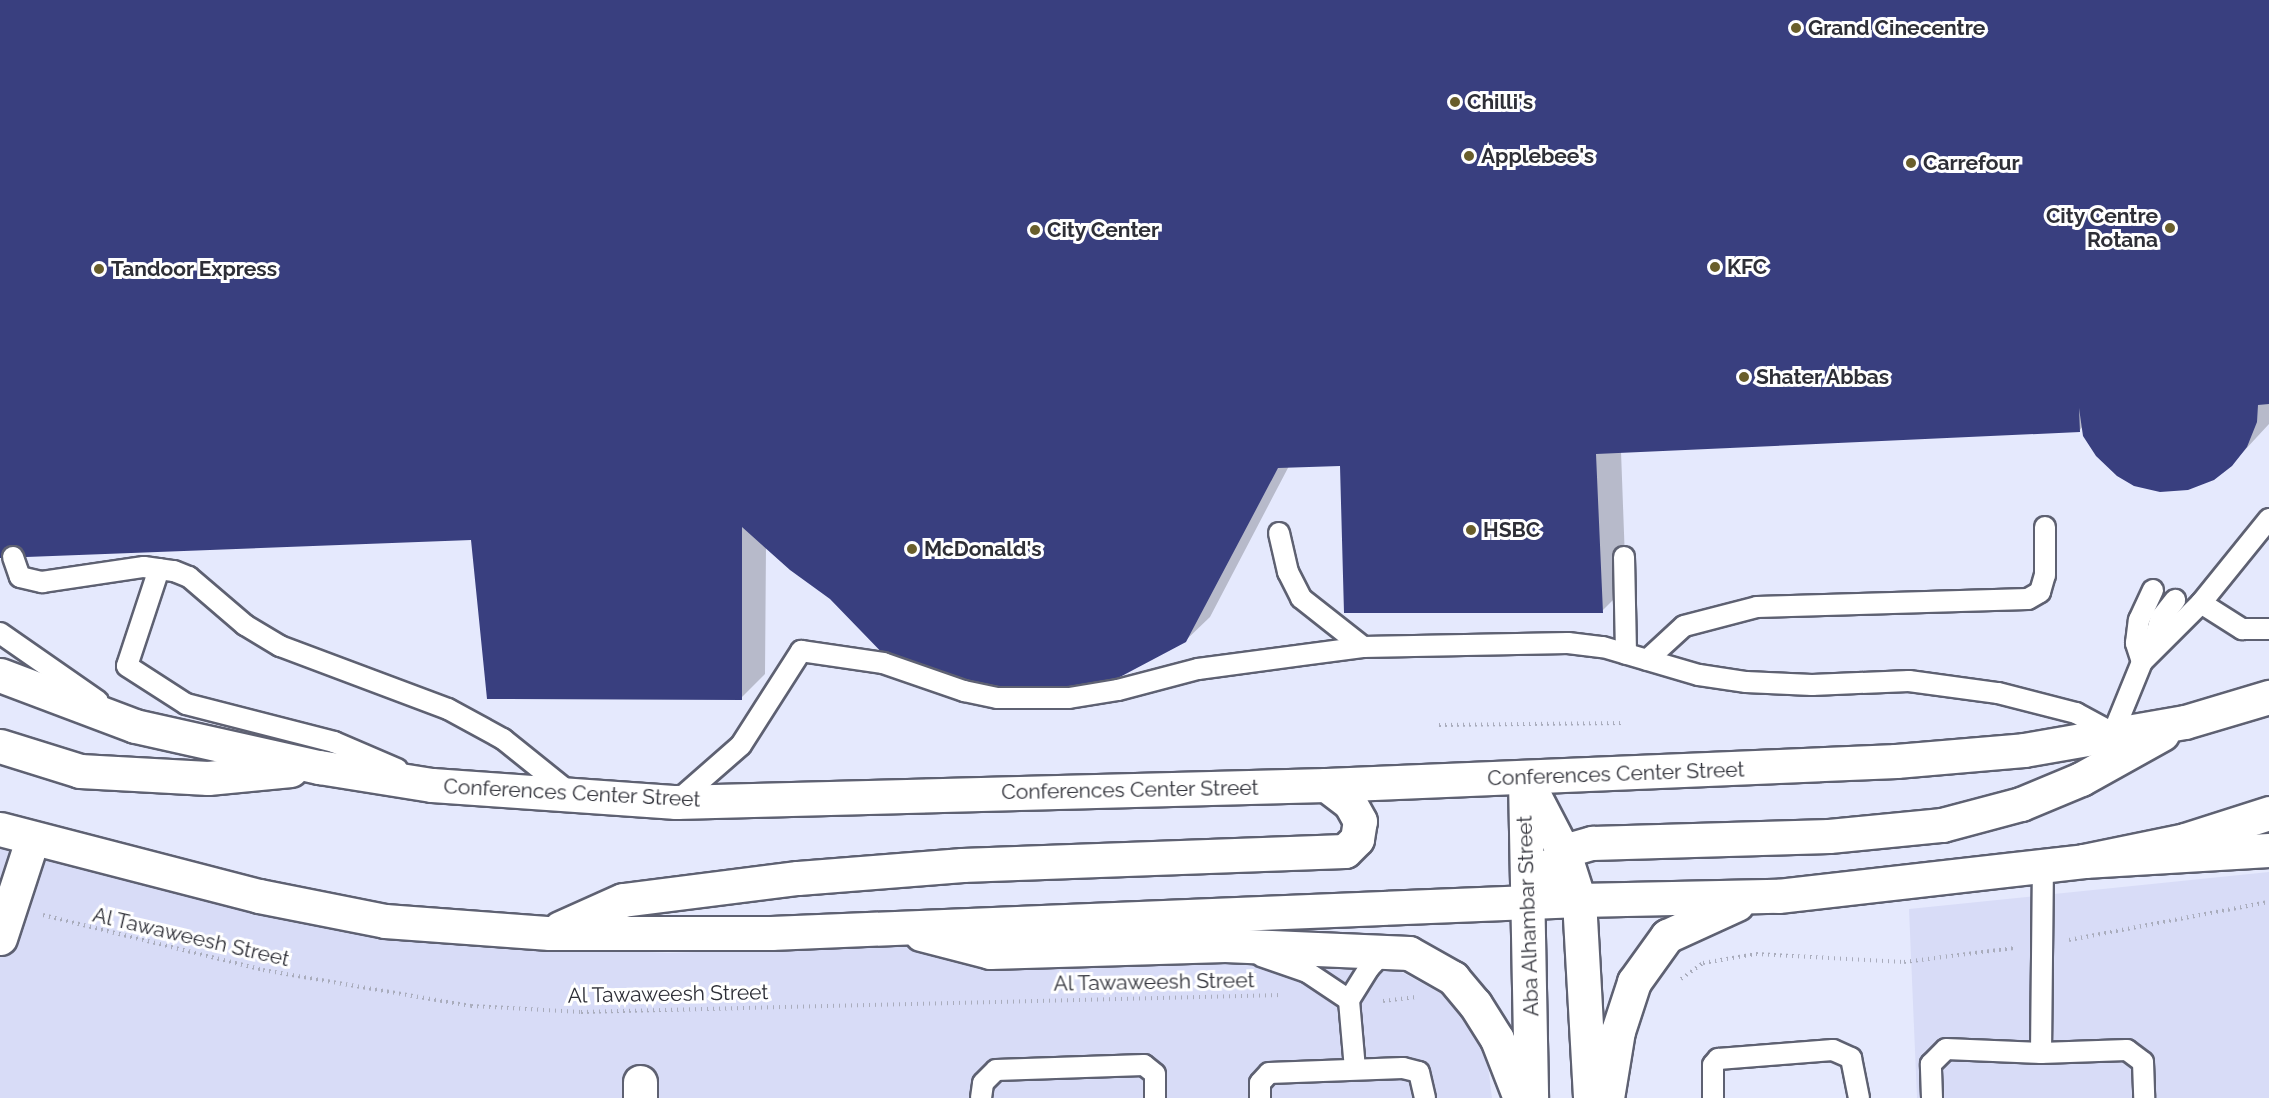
<!DOCTYPE html>
<style>
body{margin:0}
#map{position:relative;width:2269px;height:1098px;overflow:hidden;background:#e5e9fd;font-family:Raleway,sans-serif}
div>[style]{position:absolute}
[style*='--x']{left:calc(var(--x)*1px);top:calc(var(--y)*1px);width:calc(var(--w)*1px);rotate:calc(var(--a)*1deg)}
.built>*{inset:0;background:#d8dcf7}
.shadow>*{inset:0;background:#0003}
.building>*{inset:0;background:#393f7f}
.path>*{height:4px;margin-top:-2px;transform-origin:0;background:repeating-linear-gradient(90deg,#a9acbc 0 1.5px,transparent 0 6px)}
.roads{filter:drop-shadow(2px 0 #5e6172) drop-shadow(-2px 0 #5e6172) drop-shadow(0 2px #5e6172) drop-shadow(0 -2px #5e6172)}
.service>*{height:20px;margin:-10px;padding:0 10px;transform-origin:10px;border-radius:10px;background:#fff}
.minor>*{height:33px;margin:-16.5px;padding:0 16.5px;transform-origin:16.5px;border-radius:16.5px;background:#fff}
.tertiary>*{height:33px;margin:-16.5px;padding:0 16.5px;transform-origin:16.5px;border-radius:16.5px;background:#fff}
.secondary>*{height:33px;margin:-16.5px;padding:0 16.5px;transform-origin:16.5px;border-radius:16.5px;background:#fff}
.dots>*{width:16px;height:16px;translate:-50% -50%;box-sizing:border-box;border:3px solid #fff;border-radius:50%}
span{translate:-50% -50%;white-space:nowrap;text-align:center;line-height:1.15;-webkit-text-stroke:6px #fff;paint-order:stroke}
.poi-label{font-size:21px;color:#2e2f37;font-weight:700}
.left{translate:0 -50%;text-align:left}
.right{translate:-100% -50%;text-align:right}
.street-label{font-size:21px;color:#2e2f37}
</style>
<div id="map">
<div class="built">
<div style="clip-path:polygon(0 830px,235px 908px,456px 943px,668px 953px,1140px 936px,1385px 963px,1482px 1016px,1492px 1098px,0 1098px)"></div>
<div style="clip-path:polygon(2269px 872px,2269px 1098px,1917px 1098px,1909px 909px)"></div>
</div>
<div class="shadow">
<div style="clip-path:polygon(0 0,2269px 0,2269px 424px,2231px 465px,2083px 426px,2079px 431px,1621px 451px,1626px 587px,1602px 611px,1341px 464px,1289px 466px,1210px 617px,1185px 641px,831px 598px,766px 546px,765px 674px,741px 698px,473px 539px,0 557px)"></div>
</div>
<div class="building">
<div style="clip-path:polygon(0 0,2269px 0,2269px 404px,2258px 405px,2257px 422px,2247px 447px,2232px 466px,2214px 480px,2188px 490px,2160px 492px,2134px 486px,2117px 476px,2096px 456px,2083px 436px,2079px 408px,2080px 432px,1596px 454px,1603px 613px,1344px 613px,1340px 466px,1278px 468px,1186px 642px,1118px 678px,1074px 688px,984px 688px,891px 662px,830px 599px,790px 570px,742px 527px,742px 700px,487px 699px,471px 540px,0 558px)"></div>
</div>
<div class="path">
<div style="--x:1439;--y:725;--w:186;--a:-0.6"></div>
<div style="--x:43;--y:915;--w:227;--a:14"></div>
<div style="--x:263;--y:970;--w:211;--a:9.8"></div>
<div style="--x:471;--y:1006;--w:110;--a:3.1"></div>
<div style="--x:581;--y:1012;--w:701;--a:-1.39"></div>
<div style="--x:2069;--y:940;--w:204;--a:-10.8"></div>
<div style="--x:1681;--y:979;--w:27;--a:-36"></div>
<div style="--x:1703;--y:963;--w:54;--a:-9.6"></div>
<div style="--x:1756;--y:954;--w:148;--a:3.1"></div>
<div style="--x:1904;--y:962;--w:111;--a:-7.3"></div>
<div style="--x:1383;--y:1001;--w:33;--a:-7"></div>
</div>
<div class="roads">
<div class="service">
<div style="--x:1279;--y:533;--w:40;--a:77"></div>
<div style="--x:1288;--y:572;--w:29;--a:63"></div>
<div style="--x:1301;--y:598;--w:79;--a:38.3"></div>
<div style="--x:13;--y:557;--w:21;--a:71"></div>
<div style="--x:20;--y:577;--w:23;--a:13"></div>
<div style="--x:42;--y:582;--w:103;--a:-8.4"></div>
<div style="--x:144;--y:567;--w:30;--a:8"></div>
<div style="--x:174;--y:571;--w:16;--a:22"></div>
<div style="--x:189;--y:577;--w:74;--a:40.6"></div>
<div style="--x:245;--y:625;--w:41;--a:31"></div>
<div style="--x:280;--y:646;--w:179;--a:20.6"></div>
<div style="--x:448;--y:709;--w:63;--a:28.6"></div>
<div style="--x:503;--y:739;--w:85;--a:38.8"></div>
<div style="--x:1624;--y:557;--w:97;--a:88.8"></div>
<div style="--x:159;--y:569;--w:102;--a:108.3"></div>
<div style="--x:127;--y:666;--w:70;--a:32.8"></div>
<div style="--x:186;--y:704;--w:153;--a:14.4"></div>
<div style="--x:334;--y:742;--w:69;--a:23.2"></div>
<div style="--x:2201;--y:603;--w:49;--a:32.4"></div>
<div style="--x:2242;--y:629;--w:27;--a:0"></div>
<div style="--x:0;--y:633;--w:119;--a:34.8"></div>
<div style="--x:2151;--y:652;--w:35;--a:-74"></div>
<div style="--x:2161;--y:618;--w:23;--a:-52"></div>
<div style="--x:1647;--y:660;--w:50;--a:-42.6"></div>
<div style="--x:1684;--y:626;--w:75;--a:-14.6"></div>
<div style="--x:1757;--y:607;--w:271;--a:-1.7"></div>
<div style="--x:2028;--y:599;--w:14;--a:-30"></div>
<div style="--x:2040;--y:592;--w:18;--a:-74"></div>
<div style="--x:2045;--y:575;--w:48;--a:-90"></div>
<div style="--x:2142;--y:662;--w:20;--a:-108"></div>
<div style="--x:2136;--y:643;--w:23;--a:-83"></div>
<div style="--x:2139;--y:620;--w:33;--a:-65"></div>
<div style="--x:676;--y:802;--w:86;--a:-41.2"></div>
<div style="--x:741;--y:745;--w:112;--a:-57.4"></div>
<div style="--x:801;--y:651;--w:83;--a:8.3"></div>
<div style="--x:883;--y:663;--w:86;--a:19.1"></div>
<div style="--x:964;--y:691;--w:34;--a:12"></div>
<div style="--x:997;--y:698;--w:72;--a:0"></div>
<div style="--x:1069;--y:698;--w:50;--a:-9.3"></div>
<div style="--x:1118;--y:690;--w:83;--a:-14.7"></div>
<div style="--x:1198;--y:669;--w:166;--a:-7.6"></div>
<div style="--x:1363;--y:647;--w:205;--a:-1.1"></div>
<div style="--x:1568;--y:643;--w:35;--a:7"></div>
<div style="--x:1603;--y:647;--w:100;--a:16.3"></div>
<div style="--x:1699;--y:675;--w:48;--a:8.5"></div>
<div style="--x:1746;--y:682;--w:66;--a:2.6"></div>
<div style="--x:1812;--y:685;--w:97;--a:-2.4"></div>
<div style="--x:1909;--y:681;--w:90;--a:7.7"></div>
<div style="--x:1998;--y:693;--w:81;--a:14.4"></div>
<div style="--x:2076;--y:713;--w:42;--a:28.4"></div>
<div style="--x:2113;--y:733;--w:77;--a:-67.8"></div>
<div style="--x:2142;--y:662;--w:83;--a:-45"></div>
<div style="--x:2201;--y:603;--w:108;--a:-51"></div>
<div style="--x:1261;--y:956;--w:49;--a:19.2"></div>
<div style="--x:1307;--y:972;--w:50;--a:33.7"></div>
<div style="--x:2041;--y:1053;--w:187;--a:-89.4"></div>
<div style="--x:1355;--y:1069;--w:69;--a:-95"></div>
<div style="--x:1349;--y:1000;--w:38;--a:-58"></div>
<div style="--x:1369;--y:968;--w:25;--a:-47"></div>
<div style="--x:981;--y:1098;--w:15;--a:-82"></div>
<div style="--x:983;--y:1083;--w:18;--a:-45"></div>
<div style="--x:996;--y:1070;--w:148;--a:-1.9"></div>
<div style="--x:1144;--y:1065;--w:14;--a:39"></div>
<div style="--x:1155;--y:1074;--w:24;--a:90"></div>
<div style="--x:1260;--y:1098;--w:15;--a:-90"></div>
<div style="--x:1260;--y:1083;--w:13;--a:-48"></div>
<div style="--x:1269;--y:1073;--w:134;--a:-2.1"></div>
<div style="--x:1403;--y:1068;--w:16;--a:14"></div>
<div style="--x:1419;--y:1072;--w:27;--a:77"></div>
<div style="--x:1713;--y:1098;--w:33;--a:-90"></div>
<div style="--x:1713;--y:1065;--w:8;--a:-50"></div>
<div style="--x:1718;--y:1059;--w:115;--a:-4.5"></div>
<div style="--x:1833;--y:1050;--w:20;--a:24"></div>
<div style="--x:1851;--y:1058;--w:41;--a:78.7"></div>
<div style="--x:1932;--y:1098;--w:34;--a:-92"></div>
<div style="--x:1931;--y:1064;--w:21;--a:-45"></div>
<div style="--x:1946;--y:1049;--w:95;--a:2.4"></div>
<div style="--x:2041;--y:1053;--w:86;--a:-2"></div>
<div style="--x:2127;--y:1050;--w:20;--a:37"></div>
<div style="--x:2143;--y:1062;--w:36;--a:88"></div>
</div>
<div class="minor">
<div style="--x:0;--y:938;--w:103;--a:-71.9"></div>
<div style="--x:640;--y:1082;--w:16;--a:90"></div>
</div>
<div class="tertiary">
<div style="--x:0;--y:675;--w:144;--a:20.7"></div>
<div style="--x:135;--y:726;--w:189;--a:12.6"></div>
<div style="--x:319;--y:767;--w:114;--a:9.1"></div>
<div style="--x:432;--y:785;--w:245;--a:4"></div>
<div style="--x:676;--y:802;--w:650;--a:-1.5"></div>
<div style="--x:1326;--y:785;--w:571;--a:-2.41"></div>
<div style="--x:1896;--y:761;--w:128;--a:-4.9"></div>
<div style="--x:2024;--y:750;--w:163;--a:-9.9"></div>
<div style="--x:2185;--y:722;--w:88;--a:-16.6"></div>
<div style="--x:0;--y:746;--w:84;--a:17.4"></div>
<div style="--x:80;--y:771;--w:128;--a:3.1"></div>
<div style="--x:208;--y:778;--w:83;--a:-5.5"></div>
<div style="--x:1525;--y:778;--w:85;--a:62.5"></div>
<div style="--x:1564;--y:853;--w:49;--a:72.3"></div>
<div style="--x:1579;--y:900;--w:198;--a:86.8"></div>
<div style="--x:1525;--y:779;--w:319;--a:88.9"></div>
<div style="--x:0;--y:829;--w:268;--a:14.5"></div>
<div style="--x:259;--y:896;--w:128;--a:11.2"></div>
<div style="--x:385;--y:921;--w:165;--a:4.2"></div>
<div style="--x:550;--y:933;--w:221;--a:0"></div>
<div style="--x:771;--y:933;--w:809;--a:-2.34"></div>
<div style="--x:1579;--y:900;--w:199;--a:-1.2"></div>
<div style="--x:1778;--y:896;--w:308;--a:-6.5"></div>
<div style="--x:2084;--y:861;--w:103;--a:-11.7"></div>
<div style="--x:2185;--y:840;--w:88;--a:-17.8"></div>
<div style="--x:1527;--y:902;--w:44;--a:-57"></div>
<div style="--x:1551;--y:865;--w:29;--a:-36"></div>
<div style="--x:1574;--y:848;--w:19;--a:-16"></div>
<div style="--x:1592;--y:843;--w:237;--a:-1.7"></div>
<div style="--x:1829;--y:836;--w:114;--a:-5.6"></div>
<div style="--x:1942;--y:825;--w:82;--a:-14.9"></div>
<div style="--x:2021;--y:804;--w:65;--a:-22.6"></div>
<div style="--x:2081;--y:779;--w:93;--a:-29.1"></div>
<div style="--x:560;--y:928;--w:69;--a:-24"></div>
<div style="--x:623;--y:900;--w:176;--a:-7.2"></div>
<div style="--x:798;--y:878;--w:165;--a:-4.5"></div>
<div style="--x:962;--y:865;--w:383;--a:-2.1"></div>
<div style="--x:1345;--y:851;--w:17;--a:-45"></div>
<div style="--x:1357;--y:839;--w:18;--a:-81"></div>
<div style="--x:1360;--y:821;--w:21;--a:-119"></div>
<div style="--x:1350;--y:803;--w:30;--a:-143"></div>
<div style="--x:921;--y:934;--w:71;--a:14.6"></div>
<div style="--x:990;--y:952;--w:235;--a:-1.7"></div>
<div style="--x:1225;--y:945;--w:184;--a:2.5"></div>
<div style="--x:1409;--y:953;--w:51;--a:29.6"></div>
<div style="--x:1453;--y:978;--w:34;--a:50"></div>
<div style="--x:1475;--y:1004;--w:41;--a:57.8"></div>
<div style="--x:1497;--y:1039;--w:63;--a:68.7"></div>
<div style="--x:1607;--y:1098;--w:68;--a:-80.7"></div>
<div style="--x:1618;--y:1031;--w:52;--a:-71.9"></div>
<div style="--x:1634;--y:982;--w:57;--a:-54.3"></div>
<div style="--x:1667;--y:936;--w:77;--a:-24.6"></div>
</div>
<div class="secondary">
<div style="--x:2084;--y:861;--w:185;--a:-3.4"></div>
</div>
</div>
<div class="dots">
<div style="left:1796px;top:28px;background:#695e2b"></div>
<div style="left:1455px;top:102px;background:#695e2b"></div>
<div style="left:1469px;top:156px;background:#695e2b"></div>
<div style="left:1911px;top:163px;background:#695e2b"></div>
<div style="left:2170px;top:228px;background:#695e2b"></div>
<div style="left:1035px;top:230px;background:#695e2b"></div>
<div style="left:1715px;top:267px;background:#695e2b"></div>
<div style="left:99px;top:269px;background:#695e2b"></div>
<div style="left:1744px;top:377px;background:#695e2b"></div>
<div style="left:1471px;top:530px;background:#695e2b"></div>
<div style="left:912px;top:549px;background:#695e2b"></div>
</div>
<div class="poi-label">
<span class="left" style="left:1808px;top:28px">Grand Cinecentre</span>
<span class="left" style="left:1467px;top:102px">Chilli's</span>
<span class="left" style="left:1481px;top:156px">Applebee's</span>
<span class="left" style="left:1923px;top:163px">Carrefour</span>
<span class="right" style="left:2158px;top:228px">City Centre<br>Rotana</span>
<span class="left" style="left:1047px;top:230px">City Center</span>
<span class="left" style="left:1727px;top:267px">KFC</span>
<span class="left" style="left:111px;top:269px">Tandoor Express</span>
<span class="left" style="left:1756px;top:377px">Shater Abbas</span>
<span class="left" style="left:1483px;top:530px">HSBC</span>
<span class="left" style="left:924px;top:549px">McDonald's</span>
</div>
<div class="street-label">
<span style="left:1616px;top:774px;rotate:-2deg">Conferences Center Street</span>
<span style="left:1130px;top:790px;rotate:-1deg">Conferences Center Street</span>
<span style="left:572px;top:793px;rotate:3deg">Conferences Center Street</span>
<span style="left:1528px;top:916px;rotate:-92deg">Aba Alhambar Street</span>
<span style="left:191px;top:937px;rotate:13deg">Al Tawaweesh Street</span>
<span style="left:1154px;top:982px;rotate:-1deg">Al Tawaweesh Street</span>
<span style="left:668px;top:994px;rotate:-1deg">Al Tawaweesh Street</span>
</div>
</div>
